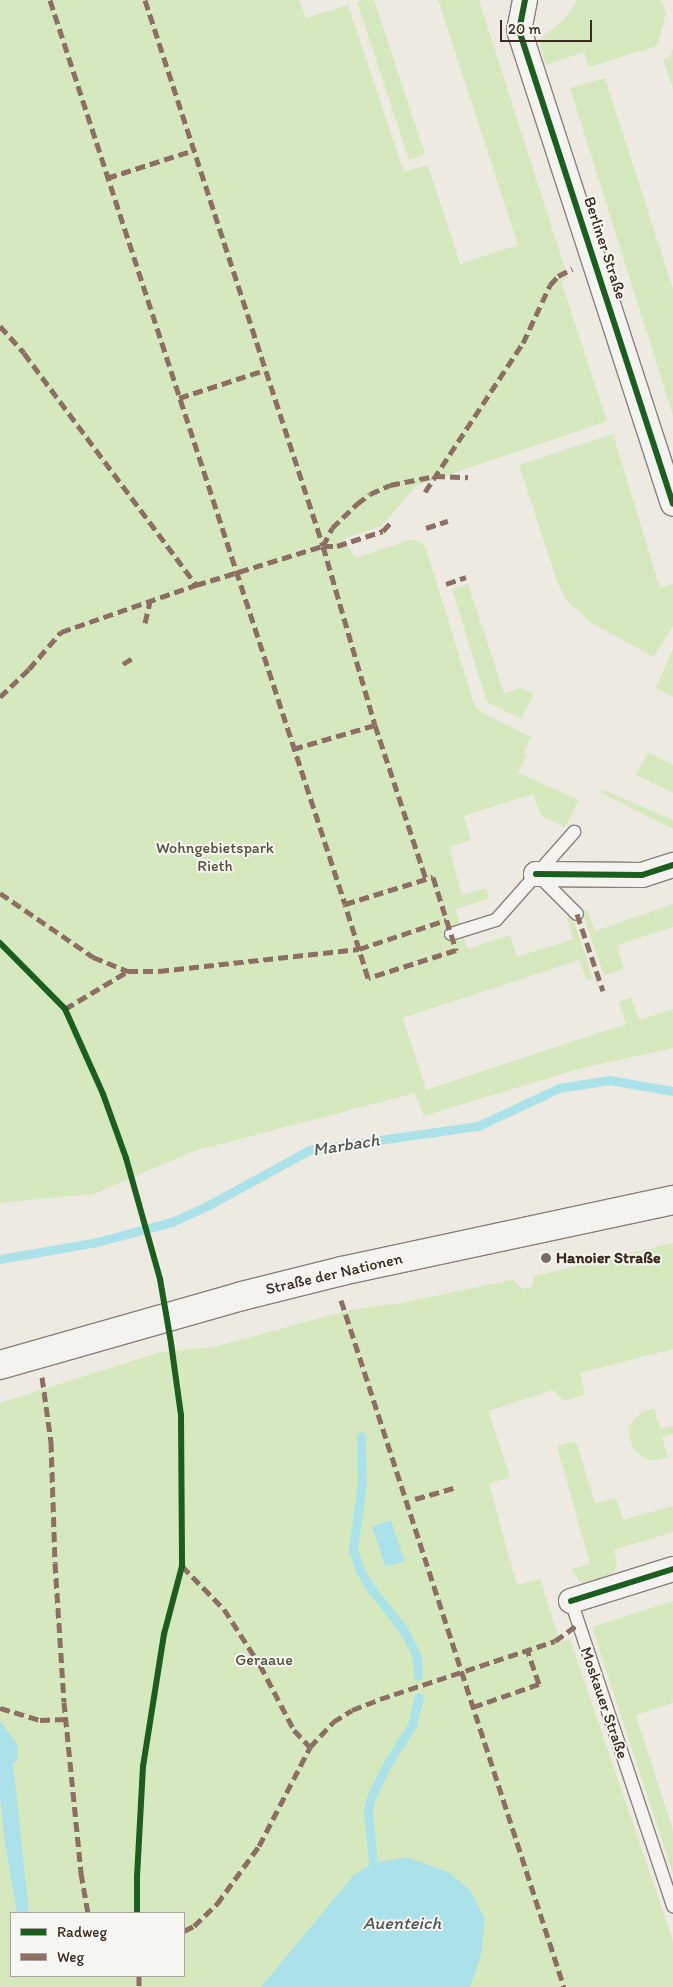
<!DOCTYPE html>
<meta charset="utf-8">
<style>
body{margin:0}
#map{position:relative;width:673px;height:1987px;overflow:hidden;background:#edeae2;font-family:Itim,sans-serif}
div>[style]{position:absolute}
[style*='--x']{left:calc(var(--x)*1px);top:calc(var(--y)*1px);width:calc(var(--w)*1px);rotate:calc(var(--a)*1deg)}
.green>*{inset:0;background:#d6e9be}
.water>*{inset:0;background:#abe2ea;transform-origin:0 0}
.stream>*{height:9px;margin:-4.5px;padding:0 4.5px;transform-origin:4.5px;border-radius:4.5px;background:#abe2ea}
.roads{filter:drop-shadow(1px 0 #86827b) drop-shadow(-1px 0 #86827b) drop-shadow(0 1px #86827b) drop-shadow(0 -1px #86827b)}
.service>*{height:12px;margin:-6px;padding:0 6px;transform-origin:6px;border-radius:6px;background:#f4f3f0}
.minor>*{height:24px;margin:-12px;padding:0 12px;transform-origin:12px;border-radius:12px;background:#f4f3f0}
.secondary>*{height:28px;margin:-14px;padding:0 14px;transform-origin:14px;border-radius:14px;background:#f4f3f0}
.quiet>*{height:5px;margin-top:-2.5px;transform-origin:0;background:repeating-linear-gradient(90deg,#8d6e63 0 10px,transparent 0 15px)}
.cycleway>*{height:6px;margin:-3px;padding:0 3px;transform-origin:3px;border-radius:3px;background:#1b5e20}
.dots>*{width:14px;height:14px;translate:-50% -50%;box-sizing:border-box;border:2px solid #f6f6f2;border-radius:50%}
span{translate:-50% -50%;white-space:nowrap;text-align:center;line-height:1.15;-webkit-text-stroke:4px #f6f6f2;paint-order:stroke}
.street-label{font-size:16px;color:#3b2a1e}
.park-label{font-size:16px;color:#565038}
.poi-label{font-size:16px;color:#3b2a1e;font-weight:700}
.left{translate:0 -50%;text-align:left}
.water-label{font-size:18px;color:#505752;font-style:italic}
.legend{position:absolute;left:10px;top:1912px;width:175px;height:65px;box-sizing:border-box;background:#f6f6f2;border:1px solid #aba49d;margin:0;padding:6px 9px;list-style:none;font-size:15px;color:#3b2a1e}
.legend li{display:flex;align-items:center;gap:10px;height:25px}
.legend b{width:25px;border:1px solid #aba49d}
.scale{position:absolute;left:500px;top:20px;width:92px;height:22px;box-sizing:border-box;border:2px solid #3b2a1e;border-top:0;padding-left:6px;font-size:15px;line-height:18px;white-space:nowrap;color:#3b2a1e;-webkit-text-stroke:4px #f6f6f2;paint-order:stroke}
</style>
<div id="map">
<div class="green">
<div style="clip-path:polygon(0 0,299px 0,306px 18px,348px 5px,404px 172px,428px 165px,460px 264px,518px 245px,438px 0,479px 0,568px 278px,561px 281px,607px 421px,416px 486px,382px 526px,343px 539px,356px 558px,413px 539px,425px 545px,475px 707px,482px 713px,531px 737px,524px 753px,527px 755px,518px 773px,579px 800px,565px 827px,541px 816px,533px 794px,464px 816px,471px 840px,449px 847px,462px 895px,486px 888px,489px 899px,455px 909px,467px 949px,510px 935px,517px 957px,573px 939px,567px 917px,572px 915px,593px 979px,587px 981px,579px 960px,403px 1018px,426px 1090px,626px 1024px,619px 1002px,631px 997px,639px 1020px,673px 1009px,673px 1048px,578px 1069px,424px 1116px,415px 1093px,194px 1151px,93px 1194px,0 1203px)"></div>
<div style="clip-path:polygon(363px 0,374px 0,425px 154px,409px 160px,357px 2px)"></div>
<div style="clip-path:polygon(577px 0,661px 0,666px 14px,657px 46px,589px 67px,584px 52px,546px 65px,540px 46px,541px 38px,565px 19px)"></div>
<div style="clip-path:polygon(673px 48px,673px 89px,663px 59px,670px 57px)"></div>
<div style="clip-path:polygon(605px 78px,673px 289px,673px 416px,570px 88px)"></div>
<div style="clip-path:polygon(613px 434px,660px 588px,673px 584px,673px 626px,654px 657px,593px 624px,567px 601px,558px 584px,519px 465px)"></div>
<div style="clip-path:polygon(468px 584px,504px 693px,521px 688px,534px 694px,521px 719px,487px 702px,452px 589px)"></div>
<div style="clip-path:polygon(673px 648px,673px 697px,656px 688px)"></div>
<div style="clip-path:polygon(648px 752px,673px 765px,673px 793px,636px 775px)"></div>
<div style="clip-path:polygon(604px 790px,673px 820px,673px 829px,602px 793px)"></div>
<div style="clip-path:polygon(673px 904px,673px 927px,617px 945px,624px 969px,604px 975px,582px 912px,587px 910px,595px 931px)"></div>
<div style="clip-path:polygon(evenodd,673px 1243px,673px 1349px,580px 1373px,585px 1395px,565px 1401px,553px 1390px,488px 1411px,510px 1477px,489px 1484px,517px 1585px,540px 1579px,560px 1642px,570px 1639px,673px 1941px,673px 1987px,0 1987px,0 1403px,157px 1353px,218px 1346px,349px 1310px,395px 1304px,513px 1280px,523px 1289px,532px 1287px,534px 1276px,673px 1243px,11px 1913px,184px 1913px,184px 1976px,11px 1976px,11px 1913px)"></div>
<div style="clip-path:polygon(654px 1408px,660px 1429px,673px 1426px,673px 1434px,662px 1437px,668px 1458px,650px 1461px,634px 1450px,630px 1439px,629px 1428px,635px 1418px,644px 1411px)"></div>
<div style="clip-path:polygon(576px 1441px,595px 1503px,616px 1498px,623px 1520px,673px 1506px,673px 1532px,614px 1550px,617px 1564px,612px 1577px,587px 1585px,580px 1582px,572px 1569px,590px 1564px,557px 1446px)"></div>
<div style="clip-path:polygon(673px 1601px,673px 1703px,636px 1715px,673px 1830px,673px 1874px,592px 1627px)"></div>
</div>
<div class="water">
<div style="left:391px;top:1520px;width:43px;height:20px;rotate:72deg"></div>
<div style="clip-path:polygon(0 1721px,18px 1745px,17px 1762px,13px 1762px,29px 1913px,17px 1913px,5px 1843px,0 1795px)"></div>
<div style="clip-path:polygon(407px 1857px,448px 1872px,470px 1890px,485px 1919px,481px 1956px,470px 1987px,261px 1987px,353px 1876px,373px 1863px)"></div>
</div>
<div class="stream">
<div style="--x:0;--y:1259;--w:98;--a:-9.9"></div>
<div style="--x:97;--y:1242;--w:78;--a:-14.9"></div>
<div style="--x:172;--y:1222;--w:41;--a:-24.7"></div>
<div style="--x:209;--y:1205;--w:114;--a:-28.8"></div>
<div style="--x:309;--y:1150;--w:171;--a:-8.1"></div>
<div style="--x:478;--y:1126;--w:89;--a:-25.1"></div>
<div style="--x:559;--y:1088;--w:51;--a:-9.1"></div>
<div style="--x:609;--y:1080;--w:65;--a:9.8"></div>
<div style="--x:361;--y:1436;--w:48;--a:88.8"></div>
<div style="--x:362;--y:1484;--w:66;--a:97.9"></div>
<div style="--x:353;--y:1549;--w:20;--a:72"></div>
<div style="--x:359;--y:1568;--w:21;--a:61"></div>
<div style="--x:369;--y:1586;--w:55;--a:51.7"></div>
<div style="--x:403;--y:1629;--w:31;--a:63"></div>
<div style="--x:417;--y:1657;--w:19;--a:87"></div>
<div style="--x:373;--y:1863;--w:54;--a:-95.3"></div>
<div style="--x:368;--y:1809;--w:12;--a:-76"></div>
<div style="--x:371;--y:1797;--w:34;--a:-64"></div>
<div style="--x:386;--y:1766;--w:49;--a:-57.6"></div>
<div style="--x:412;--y:1725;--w:29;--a:-76"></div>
</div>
<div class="roads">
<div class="service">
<div style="--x:538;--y:875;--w:55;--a:45"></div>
<div style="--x:451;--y:934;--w:47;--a:-17.3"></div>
<div style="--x:496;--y:920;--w:118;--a:-48.4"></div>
<div style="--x:571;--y:1601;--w:322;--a:71.5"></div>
</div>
<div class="minor">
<div style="--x:525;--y:0;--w:31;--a:101"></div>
<div style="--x:519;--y:30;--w:498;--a:72"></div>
<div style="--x:536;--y:874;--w:106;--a:0.5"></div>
<div style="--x:642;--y:875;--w:33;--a:-18"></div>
<div style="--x:571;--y:1601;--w:107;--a:-17.4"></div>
</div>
<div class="secondary">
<div style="--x:0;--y:1365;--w:252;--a:-15.9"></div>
<div style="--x:242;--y:1296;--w:103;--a:-14"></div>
<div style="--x:342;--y:1271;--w:339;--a:-12.1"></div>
</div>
</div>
<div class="quiet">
<div style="--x:50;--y:0;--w:951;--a:71.93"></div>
<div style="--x:145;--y:0;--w:574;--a:71.94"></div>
<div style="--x:323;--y:546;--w:186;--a:73.8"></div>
<div style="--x:375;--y:725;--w:162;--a:71.7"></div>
<div style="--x:107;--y:178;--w:91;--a:-17.8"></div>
<div style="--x:0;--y:326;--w:36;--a:48"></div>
<div style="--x:24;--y:353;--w:289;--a:53.4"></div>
<div style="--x:179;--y:398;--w:90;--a:-18"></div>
<div style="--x:425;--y:492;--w:178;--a:-56.7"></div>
<div style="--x:523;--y:343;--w:64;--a:-65"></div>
<div style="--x:550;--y:285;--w:12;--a:-48"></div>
<div style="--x:558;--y:276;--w:16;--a:-27"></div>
<div style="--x:426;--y:528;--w:23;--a:-18"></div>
<div style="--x:323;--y:546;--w:20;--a:-63"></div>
<div style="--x:332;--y:528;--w:35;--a:-44"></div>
<div style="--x:357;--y:504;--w:16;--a:-38"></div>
<div style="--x:370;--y:494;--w:22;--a:-24"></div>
<div style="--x:390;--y:485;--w:46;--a:-11.3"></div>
<div style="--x:435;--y:476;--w:33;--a:2"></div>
<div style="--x:446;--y:584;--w:21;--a:-19"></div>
<div style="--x:145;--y:623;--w:22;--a:-77"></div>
<div style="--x:123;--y:664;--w:13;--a:-32"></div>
<div style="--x:0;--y:697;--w:40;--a:-44"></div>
<div style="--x:29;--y:669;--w:49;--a:-49.1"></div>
<div style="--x:61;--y:632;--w:143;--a:-19.2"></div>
<div style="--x:196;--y:585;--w:133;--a:-17.1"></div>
<div style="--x:323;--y:546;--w:14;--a:0"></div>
<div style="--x:337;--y:546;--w:48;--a:-18.1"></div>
<div style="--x:383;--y:531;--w:13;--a:-48"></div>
<div style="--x:293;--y:749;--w:85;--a:-16.3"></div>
<div style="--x:433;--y:877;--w:77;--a:72.5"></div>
<div style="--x:456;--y:950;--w:92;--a:162.3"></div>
<div style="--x:368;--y:978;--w:77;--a:-107.3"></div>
<div style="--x:345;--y:904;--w:92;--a:-17.1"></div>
<div style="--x:0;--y:893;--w:113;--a:34.5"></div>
<div style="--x:93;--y:957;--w:38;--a:22"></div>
<div style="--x:128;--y:971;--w:31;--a:0"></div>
<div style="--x:159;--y:971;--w:201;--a:-6.3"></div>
<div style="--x:359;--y:949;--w:92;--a:-18.4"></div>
<div style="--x:577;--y:914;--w:81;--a:71.3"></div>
<div style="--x:65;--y:1009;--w:74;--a:-31.1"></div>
<div style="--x:341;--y:1300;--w:722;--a:72.02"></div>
<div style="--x:42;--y:1377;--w:66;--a:82.1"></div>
<div style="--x:51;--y:1442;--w:121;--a:88.1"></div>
<div style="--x:55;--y:1563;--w:139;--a:86.3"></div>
<div style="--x:64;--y:1702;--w:172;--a:84.3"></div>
<div style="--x:81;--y:1873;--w:41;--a:80.1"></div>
<div style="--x:415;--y:1499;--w:44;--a:-15.9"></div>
<div style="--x:182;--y:1566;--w:60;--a:45.7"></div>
<div style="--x:224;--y:1609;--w:67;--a:57.3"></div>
<div style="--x:260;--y:1665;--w:73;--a:62.4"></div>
<div style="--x:294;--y:1730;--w:23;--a:47"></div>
<div style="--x:473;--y:1707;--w:70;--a:-19.2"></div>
<div style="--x:539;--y:1684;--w:37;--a:-109"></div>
<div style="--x:0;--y:1708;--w:42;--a:16.7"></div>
<div style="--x:40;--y:1720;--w:26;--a:-2"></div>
<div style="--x:184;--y:1931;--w:11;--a:-27"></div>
<div style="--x:194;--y:1926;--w:32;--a:-44"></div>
<div style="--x:217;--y:1904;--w:72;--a:-54.1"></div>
<div style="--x:259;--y:1846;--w:111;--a:-62.7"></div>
<div style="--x:310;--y:1747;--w:34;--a:-47"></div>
<div style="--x:333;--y:1722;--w:22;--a:-32"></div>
<div style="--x:352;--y:1710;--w:30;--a:-21"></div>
<div style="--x:380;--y:1699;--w:184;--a:-18.3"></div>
<div style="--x:555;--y:1641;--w:29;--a:-36"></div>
<div style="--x:139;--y:1976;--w:11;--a:90"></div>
</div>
<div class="cycleway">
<div style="--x:525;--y:0;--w:31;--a:101"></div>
<div style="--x:519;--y:30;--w:498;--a:72"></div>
<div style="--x:536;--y:874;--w:106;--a:0.5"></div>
<div style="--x:642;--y:875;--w:33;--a:-18"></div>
<div style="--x:0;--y:943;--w:93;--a:45.4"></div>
<div style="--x:65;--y:1009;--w:93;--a:65.9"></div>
<div style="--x:103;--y:1094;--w:68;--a:70.2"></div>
<div style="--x:126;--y:1158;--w:126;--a:74.3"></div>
<div style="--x:160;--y:1279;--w:65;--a:80.2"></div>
<div style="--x:171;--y:1343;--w:73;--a:82.1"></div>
<div style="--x:181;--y:1415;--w:151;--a:89.6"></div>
<div style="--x:182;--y:1566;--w:70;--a:104.8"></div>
<div style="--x:164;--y:1634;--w:134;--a:99"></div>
<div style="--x:143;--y:1766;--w:110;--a:93.1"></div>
<div style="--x:137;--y:1876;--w:37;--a:90"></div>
<div style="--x:571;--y:1601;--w:107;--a:-17.4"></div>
</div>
<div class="dots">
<div style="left:546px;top:1258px;background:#796d63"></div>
</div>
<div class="street-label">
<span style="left:605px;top:248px;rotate:72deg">Berliner Straße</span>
<span style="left:334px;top:1274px;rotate:-13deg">Straße der Nationen</span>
<span style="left:604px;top:1703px;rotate:71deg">Moskauer Straße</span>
</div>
<div class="park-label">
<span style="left:215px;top:857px">Wohngebietspark<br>Rieth</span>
<span style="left:264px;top:1660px">Geraaue</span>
</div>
<div class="poi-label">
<span class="left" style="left:556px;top:1258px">Hanoier Straße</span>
</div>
<div class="water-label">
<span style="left:346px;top:1145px;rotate:-9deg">Marbach</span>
<span style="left:402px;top:1923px">Auenteich</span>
</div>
<ul class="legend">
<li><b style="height:6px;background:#1b5e20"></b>Radweg</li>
<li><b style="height:6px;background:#8d6e63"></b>Weg</li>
</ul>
<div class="scale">20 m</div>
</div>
